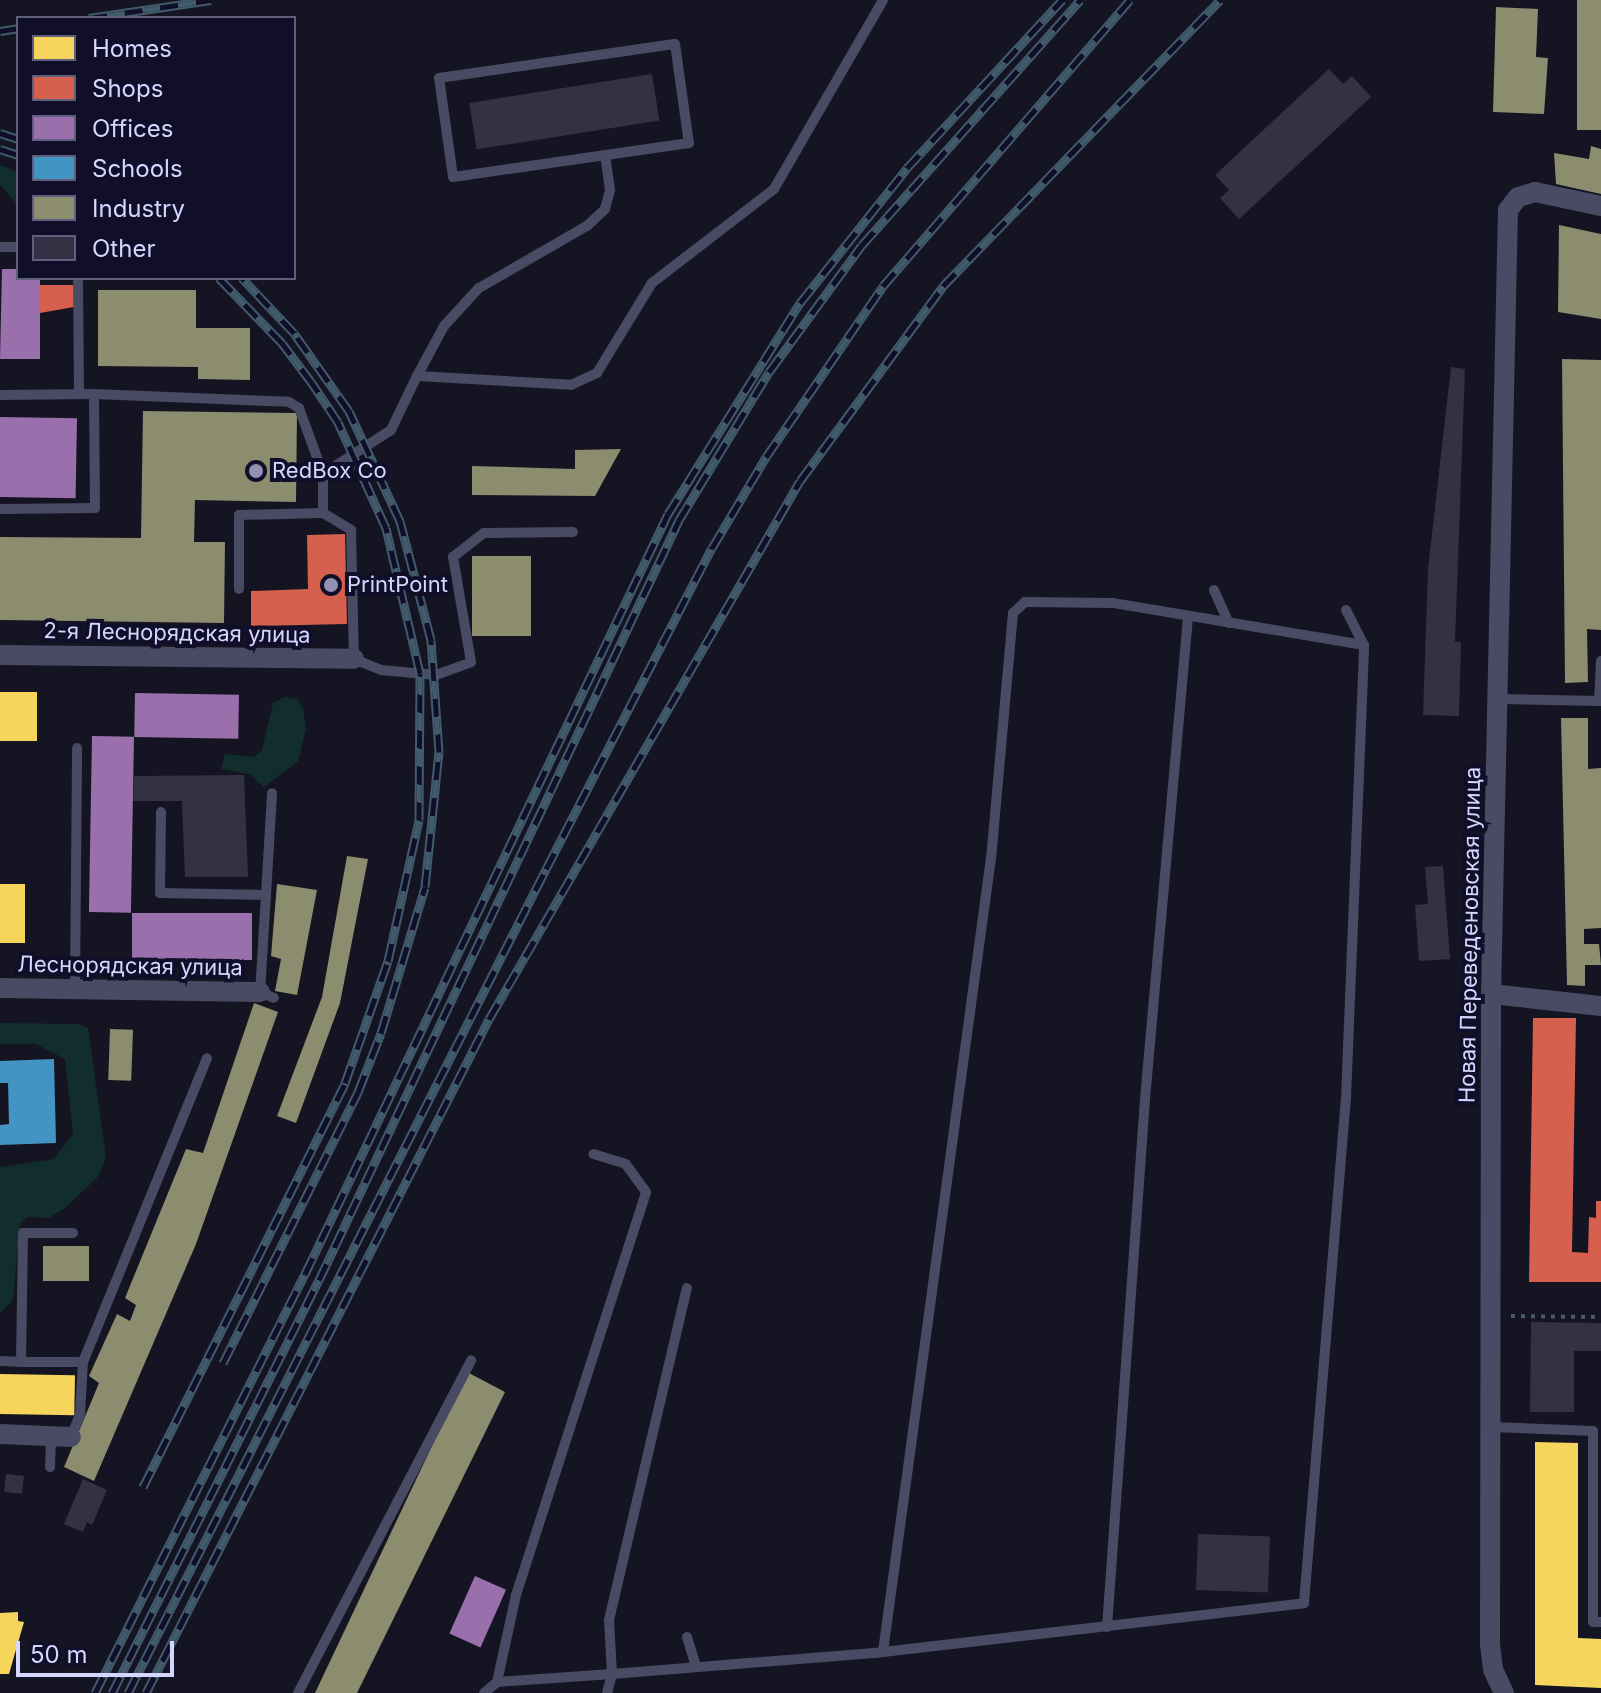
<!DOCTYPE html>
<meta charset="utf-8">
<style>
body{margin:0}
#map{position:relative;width:1601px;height:1693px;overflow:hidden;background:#151422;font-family:Inter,sans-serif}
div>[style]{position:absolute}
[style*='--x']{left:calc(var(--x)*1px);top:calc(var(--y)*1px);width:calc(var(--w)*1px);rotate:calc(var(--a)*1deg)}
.green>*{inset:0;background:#122e2c}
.homes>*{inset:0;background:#f6d55c;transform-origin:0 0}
.shops>*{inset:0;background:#d6604d}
.offices>*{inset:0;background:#9970ab;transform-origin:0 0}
.schools>*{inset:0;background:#4393c3}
.industry>*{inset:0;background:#8c8c6e;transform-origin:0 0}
.building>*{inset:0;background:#333244;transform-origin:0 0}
.path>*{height:4px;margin-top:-2px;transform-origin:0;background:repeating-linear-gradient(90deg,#495b68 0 4px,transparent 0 10px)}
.service>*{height:10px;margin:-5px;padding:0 5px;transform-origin:5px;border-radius:5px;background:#494a63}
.minor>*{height:20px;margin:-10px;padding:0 10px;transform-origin:10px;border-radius:10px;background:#494a63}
.rail>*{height:9px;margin-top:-4.5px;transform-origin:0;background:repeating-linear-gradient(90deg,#100e28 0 18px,#415b6b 0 36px);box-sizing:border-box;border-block:2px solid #415b6b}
.dots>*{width:22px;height:22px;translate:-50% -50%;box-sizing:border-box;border:4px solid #100e28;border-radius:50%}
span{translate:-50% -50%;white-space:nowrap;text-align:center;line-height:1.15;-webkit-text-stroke:8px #100e28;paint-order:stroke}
.poi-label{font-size:22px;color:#d6d5ff}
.left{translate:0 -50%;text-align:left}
.street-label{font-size:22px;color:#d6d5ff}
.legend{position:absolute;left:16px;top:16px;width:280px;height:264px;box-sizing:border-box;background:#100e28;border:2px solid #5f5e7e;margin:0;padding:10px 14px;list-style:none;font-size:24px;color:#d6d5ff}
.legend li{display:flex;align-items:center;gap:16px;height:40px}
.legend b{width:40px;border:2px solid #5f5e7e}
.scale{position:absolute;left:16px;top:1641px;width:158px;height:36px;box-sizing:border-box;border:4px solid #d6d5ff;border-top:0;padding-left:10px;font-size:24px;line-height:28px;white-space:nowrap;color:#d6d5ff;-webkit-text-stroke:6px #100e28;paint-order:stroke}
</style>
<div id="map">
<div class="green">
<div style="clip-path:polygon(0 165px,18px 172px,18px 205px,0 185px)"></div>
<div style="clip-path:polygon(285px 697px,297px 699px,303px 708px,306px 728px,298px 761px,264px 787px,249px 774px,221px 769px,225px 754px,254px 757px,262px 750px,273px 703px)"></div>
<div style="clip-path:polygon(0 1023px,78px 1024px,88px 1028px,106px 1158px,97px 1178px,66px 1207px,49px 1218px,28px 1217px,20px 1223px,13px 1300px,0 1313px,0 1167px,54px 1159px,73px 1134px,65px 1059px,36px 1044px,0 1044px)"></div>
</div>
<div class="homes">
<div style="left:0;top:692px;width:37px;height:49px"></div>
<div style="left:25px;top:884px;width:59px;height:25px;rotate:90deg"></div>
<div style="left:0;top:1374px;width:75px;height:40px;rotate:1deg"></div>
<div style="clip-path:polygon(1535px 1442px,1578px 1443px,1578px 1638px,1601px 1639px,1601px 1688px,1535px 1685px)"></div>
<div style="clip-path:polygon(18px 1612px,18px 1621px,24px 1622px,9px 1674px,0 1674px,0 1613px)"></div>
</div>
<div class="shops">
<div style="clip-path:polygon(40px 285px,74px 285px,74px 307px,40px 313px)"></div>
<div style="clip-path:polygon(345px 534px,347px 624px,251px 626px,251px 591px,308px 589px,307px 535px)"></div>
<div style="clip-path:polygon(1533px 1018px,1576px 1018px,1572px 1252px,1588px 1253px,1589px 1217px,1596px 1218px,1596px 1201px,1601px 1201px,1601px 1282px,1529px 1282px)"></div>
</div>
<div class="offices">
<div style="clip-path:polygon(2px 269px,18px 269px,18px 278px,40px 278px,40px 359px,0 359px)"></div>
<div style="left:0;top:417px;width:77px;height:80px;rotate:1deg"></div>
<div style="left:135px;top:693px;width:104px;height:44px;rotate:1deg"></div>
<div style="left:92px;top:736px;width:42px;height:176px;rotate:1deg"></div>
<div style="left:132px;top:913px;width:120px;height:47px"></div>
<div style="left:475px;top:1576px;width:34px;height:63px;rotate:24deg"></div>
</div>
<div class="schools">
<div style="clip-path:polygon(54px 1059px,56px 1143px,0 1145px,0 1125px,9px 1124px,8px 1083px,0 1083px,0 1061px)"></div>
</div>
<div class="industry">
<div style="left:1577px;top:0;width:24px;height:130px"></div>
<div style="clip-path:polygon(1496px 7px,1538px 9px,1536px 57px,1548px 58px,1544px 114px,1493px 112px)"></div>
<div style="clip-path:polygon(1591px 146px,1601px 149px,1601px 194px,1556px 184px,1554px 153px,1589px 159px)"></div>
<div style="clip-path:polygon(1559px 225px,1601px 234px,1601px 319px,1558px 312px)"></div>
<div style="clip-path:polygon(98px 290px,196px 290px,196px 328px,250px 328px,250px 380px,198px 379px,198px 367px,98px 366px)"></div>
<div style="clip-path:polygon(1562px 359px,1601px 360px,1601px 630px,1587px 629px,1588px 682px,1565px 683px)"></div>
<div style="clip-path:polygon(143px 411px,297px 413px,296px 502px,195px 500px,194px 542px,225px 542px,224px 623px,0 620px,0 537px,141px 538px)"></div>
<div style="clip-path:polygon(621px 449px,595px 496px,472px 495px,472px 466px,575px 469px,575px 450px)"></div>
<div style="left:472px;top:556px;width:59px;height:80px"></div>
<div style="clip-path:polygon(1561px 718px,1588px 718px,1588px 769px,1601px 768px,1601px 928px,1584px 929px,1584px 944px,1599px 944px,1601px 965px,1585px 965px,1585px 986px,1567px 985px)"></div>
<div style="clip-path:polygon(347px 856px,368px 859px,340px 1003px,296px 1123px,277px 1116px,322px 997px)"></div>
<div style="clip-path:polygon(277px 884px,317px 890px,297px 995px,275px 991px,281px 959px,271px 956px)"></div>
<div style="clip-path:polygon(254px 1003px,278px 1012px,196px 1244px,94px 1481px,64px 1467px,99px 1383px,89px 1376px,117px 1314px,130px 1321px,136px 1305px,125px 1298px,186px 1149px,203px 1153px)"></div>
<div style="left:110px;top:1029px;width:23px;height:51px;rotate:2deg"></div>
<div style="left:89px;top:1246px;width:35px;height:46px;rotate:90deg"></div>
<div style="clip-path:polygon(467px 1372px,505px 1392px,357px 1693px,315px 1693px)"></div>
</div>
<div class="building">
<div style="clip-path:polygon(1329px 69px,1343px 84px,1352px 76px,1371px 97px,1239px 219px,1220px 198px,1229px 190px,1215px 175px)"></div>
<div style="left:652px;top:74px;width:47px;height:185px;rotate:81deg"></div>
<div style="clip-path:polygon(1451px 367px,1465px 369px,1455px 642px,1461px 642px,1459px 716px,1423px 715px,1428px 569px)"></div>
<div style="clip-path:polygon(244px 775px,248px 877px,185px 877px,182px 801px,133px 801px,134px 776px)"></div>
<div style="clip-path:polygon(1443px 866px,1450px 959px,1419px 961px,1415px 905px,1428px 904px,1425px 867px)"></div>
<div style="clip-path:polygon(1531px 1322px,1601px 1323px,1601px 1351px,1574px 1351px,1574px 1412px,1530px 1412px)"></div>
<div style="left:6px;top:1474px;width:18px;height:18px;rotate:6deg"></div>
<div style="clip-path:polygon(83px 1479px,107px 1490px,92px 1525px,87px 1522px,83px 1532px,64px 1524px)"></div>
<div style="left:1198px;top:1534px;width:72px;height:56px;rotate:2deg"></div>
</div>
<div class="path">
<div style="--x:1511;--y:1316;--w:90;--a:0.6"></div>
</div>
<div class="service">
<div style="--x:675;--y:44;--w:100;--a:82"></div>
<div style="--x:689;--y:143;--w:238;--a:171.8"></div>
<div style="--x:453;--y:177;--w:100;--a:-98"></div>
<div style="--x:439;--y:78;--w:238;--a:-8.2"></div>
<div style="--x:0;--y:247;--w:18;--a:0"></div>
<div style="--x:78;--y:278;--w:116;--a:89.5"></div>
<div style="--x:417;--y:376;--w:57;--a:-61.6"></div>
<div style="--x:444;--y:326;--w:52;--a:-47.4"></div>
<div style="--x:479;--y:288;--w:125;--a:-29.9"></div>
<div style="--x:587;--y:226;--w:25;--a:-43"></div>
<div style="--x:605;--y:209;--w:20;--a:-75"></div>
<div style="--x:610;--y:190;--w:35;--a:-98"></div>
<div style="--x:94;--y:394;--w:195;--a:2.3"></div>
<div style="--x:289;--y:402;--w:12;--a:31"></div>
<div style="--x:299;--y:408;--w:70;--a:70"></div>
<div style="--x:323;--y:474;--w:39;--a:90"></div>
<div style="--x:323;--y:513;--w:33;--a:31"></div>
<div style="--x:351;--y:530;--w:129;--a:88.7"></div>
<div style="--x:354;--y:659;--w:29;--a:22"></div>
<div style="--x:381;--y:670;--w:55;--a:5.2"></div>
<div style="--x:436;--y:675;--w:37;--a:-20"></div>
<div style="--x:471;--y:662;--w:107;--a:-99.7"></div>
<div style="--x:453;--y:557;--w:39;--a:-38"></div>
<div style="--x:484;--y:533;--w:89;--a:-0.6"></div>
<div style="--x:0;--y:395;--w:94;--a:-0.6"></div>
<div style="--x:94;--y:394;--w:114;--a:89.5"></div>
<div style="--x:95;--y:508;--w:95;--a:179.4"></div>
<div style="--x:323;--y:474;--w:81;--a:-32.9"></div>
<div style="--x:391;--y:430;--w:60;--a:-64.3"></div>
<div style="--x:417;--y:376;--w:154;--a:3.3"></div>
<div style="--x:571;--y:385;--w:29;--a:-25"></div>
<div style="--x:597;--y:373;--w:105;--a:-58.6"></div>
<div style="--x:652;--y:283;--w:154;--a:-37.6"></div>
<div style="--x:774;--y:189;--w:218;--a:-60"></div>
<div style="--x:239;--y:589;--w:74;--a:-90"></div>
<div style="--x:239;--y:515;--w:84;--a:-1.4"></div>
<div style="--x:1214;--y:590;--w:36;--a:66"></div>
<div style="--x:1346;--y:610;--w:39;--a:63"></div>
<div style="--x:1498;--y:699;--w:101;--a:1.1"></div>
<div style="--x:1599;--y:701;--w:40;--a:-87.1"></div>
<div style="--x:161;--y:812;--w:81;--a:90.7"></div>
<div style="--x:160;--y:893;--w:106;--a:1.1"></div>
<div style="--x:266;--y:895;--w:97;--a:93.5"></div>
<div style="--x:260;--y:992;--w:15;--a:23"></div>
<div style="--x:266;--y:895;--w:102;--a:-86.6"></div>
<div style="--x:75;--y:989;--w:241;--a:-89.5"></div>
<div style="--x:0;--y:1361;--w:21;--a:3"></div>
<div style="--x:21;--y:1362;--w:129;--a:-89.1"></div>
<div style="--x:23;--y:1233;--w:50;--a:0"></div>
<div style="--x:21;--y:1362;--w:62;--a:0"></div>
<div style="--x:1491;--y:1427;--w:102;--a:2.2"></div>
<div style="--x:1593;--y:1431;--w:191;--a:90"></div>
<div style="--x:1593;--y:1622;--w:8;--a:0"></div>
<div style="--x:71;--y:1437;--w:24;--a:-68"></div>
<div style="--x:80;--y:1415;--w:53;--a:-86.8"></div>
<div style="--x:83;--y:1362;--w:328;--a:-67.8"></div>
<div style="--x:50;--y:1467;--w:31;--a:-88"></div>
<div style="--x:1107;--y:1627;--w:529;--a:-85.88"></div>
<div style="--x:1145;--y:1099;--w:485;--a:-84.9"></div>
<div style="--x:687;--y:1637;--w:31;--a:73"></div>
<div style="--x:497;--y:1682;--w:89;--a:-77.7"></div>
<div style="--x:516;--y:1595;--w:423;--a:-72.1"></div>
<div style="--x:646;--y:1192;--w:34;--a:-126"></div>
<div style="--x:626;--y:1164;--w:34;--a:-163"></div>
<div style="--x:298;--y:1693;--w:375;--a:-62.5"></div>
<div style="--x:484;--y:1693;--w:17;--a:-40"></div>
<div style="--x:497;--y:1682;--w:115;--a:-4"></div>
<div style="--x:612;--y:1674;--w:54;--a:-93.2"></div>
<div style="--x:609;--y:1620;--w:341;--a:-76.8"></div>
<div style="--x:607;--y:1693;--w:20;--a:-75"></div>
<div style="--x:612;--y:1674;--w:272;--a:-4.6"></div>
<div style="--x:883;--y:1652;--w:424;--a:-6.6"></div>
<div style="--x:1304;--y:1603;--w:507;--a:-85.25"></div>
<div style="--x:1346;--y:1098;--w:453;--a:-87.7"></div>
<div style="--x:1364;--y:645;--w:255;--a:-170.5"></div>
<div style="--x:1112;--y:603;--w:87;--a:-179.3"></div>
<div style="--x:1025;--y:602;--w:16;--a:137"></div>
<div style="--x:1013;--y:613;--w:246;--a:95.1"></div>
<div style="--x:991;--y:858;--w:801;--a:97.75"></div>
</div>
<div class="minor">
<div style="--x:0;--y:655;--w:354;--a:0.6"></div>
<div style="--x:0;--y:988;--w:260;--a:0.9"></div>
<div style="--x:1491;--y:994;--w:111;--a:6.2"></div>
<div style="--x:0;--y:1434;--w:71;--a:2.4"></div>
<div style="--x:1504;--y:1693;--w:26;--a:-115"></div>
<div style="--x:1493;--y:1669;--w:26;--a:-97"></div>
<div style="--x:1490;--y:1643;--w:649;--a:-89.91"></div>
<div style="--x:1491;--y:994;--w:784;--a:-88.76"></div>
<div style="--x:1508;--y:210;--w:16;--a:-52"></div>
<div style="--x:1518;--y:197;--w:18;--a:-16"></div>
<div style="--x:1535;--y:192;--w:67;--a:12"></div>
</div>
<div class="rail">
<div style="--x:89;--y:18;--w:123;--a:-8.4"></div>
<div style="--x:0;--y:31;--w:18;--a:-9"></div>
<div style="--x:0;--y:133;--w:19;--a:18"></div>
<div style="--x:0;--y:149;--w:19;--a:18"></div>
<div style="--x:223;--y:1363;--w:303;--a:-63.5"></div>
<div style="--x:358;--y:1092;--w:63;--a:-68.7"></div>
<div style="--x:381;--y:1033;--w:152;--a:-73.2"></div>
<div style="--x:425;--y:887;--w:136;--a:-84.1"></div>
<div style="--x:439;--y:752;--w:112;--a:-94.1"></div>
<div style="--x:431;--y:640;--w:123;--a:-104.6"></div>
<div style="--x:400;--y:521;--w:121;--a:-114.9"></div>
<div style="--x:349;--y:411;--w:95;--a:-125.2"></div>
<div style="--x:294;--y:333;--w:76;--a:-133.4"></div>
<div style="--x:143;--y:1487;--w:452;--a:-63.4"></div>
<div style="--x:345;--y:1083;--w:129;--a:-70.6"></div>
<div style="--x:388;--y:961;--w:144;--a:-77.6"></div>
<div style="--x:419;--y:820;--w:147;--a:-89.6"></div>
<div style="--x:420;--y:673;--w:149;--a:-103.2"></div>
<div style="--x:386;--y:528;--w:116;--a:-114.4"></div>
<div style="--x:338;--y:422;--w:47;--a:-123.7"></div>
<div style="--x:312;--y:383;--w:50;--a:-126.9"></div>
<div style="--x:282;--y:343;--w:91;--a:-134.1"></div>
<div style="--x:95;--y:1693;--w:469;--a:-63.4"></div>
<div style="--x:305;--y:1274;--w:842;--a:-64.47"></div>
<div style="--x:668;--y:514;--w:249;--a:-58"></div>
<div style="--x:800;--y:303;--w:172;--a:-51.6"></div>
<div style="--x:907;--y:168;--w:229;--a:-47.3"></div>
<div style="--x:112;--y:1693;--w:462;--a:-63.4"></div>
<div style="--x:319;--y:1280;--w:841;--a:-64.65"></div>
<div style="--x:679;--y:520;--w:173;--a:-58.7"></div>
<div style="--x:769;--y:372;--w:157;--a:-53.8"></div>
<div style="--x:862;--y:245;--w:328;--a:-48.3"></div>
<div style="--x:128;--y:1693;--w:924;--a:-63.1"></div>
<div style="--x:546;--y:869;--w:361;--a:-62.7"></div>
<div style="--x:712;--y:548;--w:106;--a:-59.3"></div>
<div style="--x:766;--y:457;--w:207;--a:-55.6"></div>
<div style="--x:883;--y:286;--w:378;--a:-49.2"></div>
<div style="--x:146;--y:1693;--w:756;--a:-63.03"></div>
<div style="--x:489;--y:1019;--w:621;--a:-59.97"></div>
<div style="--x:800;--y:481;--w:242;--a:-53.7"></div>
<div style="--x:943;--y:286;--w:398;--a:-45.9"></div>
</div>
<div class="dots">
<div style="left:256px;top:471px;background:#9291b2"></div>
<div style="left:331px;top:585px;background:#9291b2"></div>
</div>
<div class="poi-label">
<span class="left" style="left:272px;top:471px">RedBox Co</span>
<span class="left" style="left:347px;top:585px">PrintPoint</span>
</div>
<div class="street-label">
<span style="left:177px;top:633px;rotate:1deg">2-я Леснорядская улица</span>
<span style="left:1470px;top:935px;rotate:-89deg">Новая Переведеновская улица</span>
<span style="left:130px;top:966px;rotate:1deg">Леснорядская улица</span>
</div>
<ul class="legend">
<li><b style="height:22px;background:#f6d55c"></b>Homes</li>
<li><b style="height:22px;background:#d6604d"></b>Shops</li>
<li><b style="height:22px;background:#9970ab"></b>Offices</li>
<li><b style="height:22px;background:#4393c3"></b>Schools</li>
<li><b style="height:22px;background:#8c8c6e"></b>Industry</li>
<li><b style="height:22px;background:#333244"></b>Other</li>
</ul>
<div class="scale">50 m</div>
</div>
